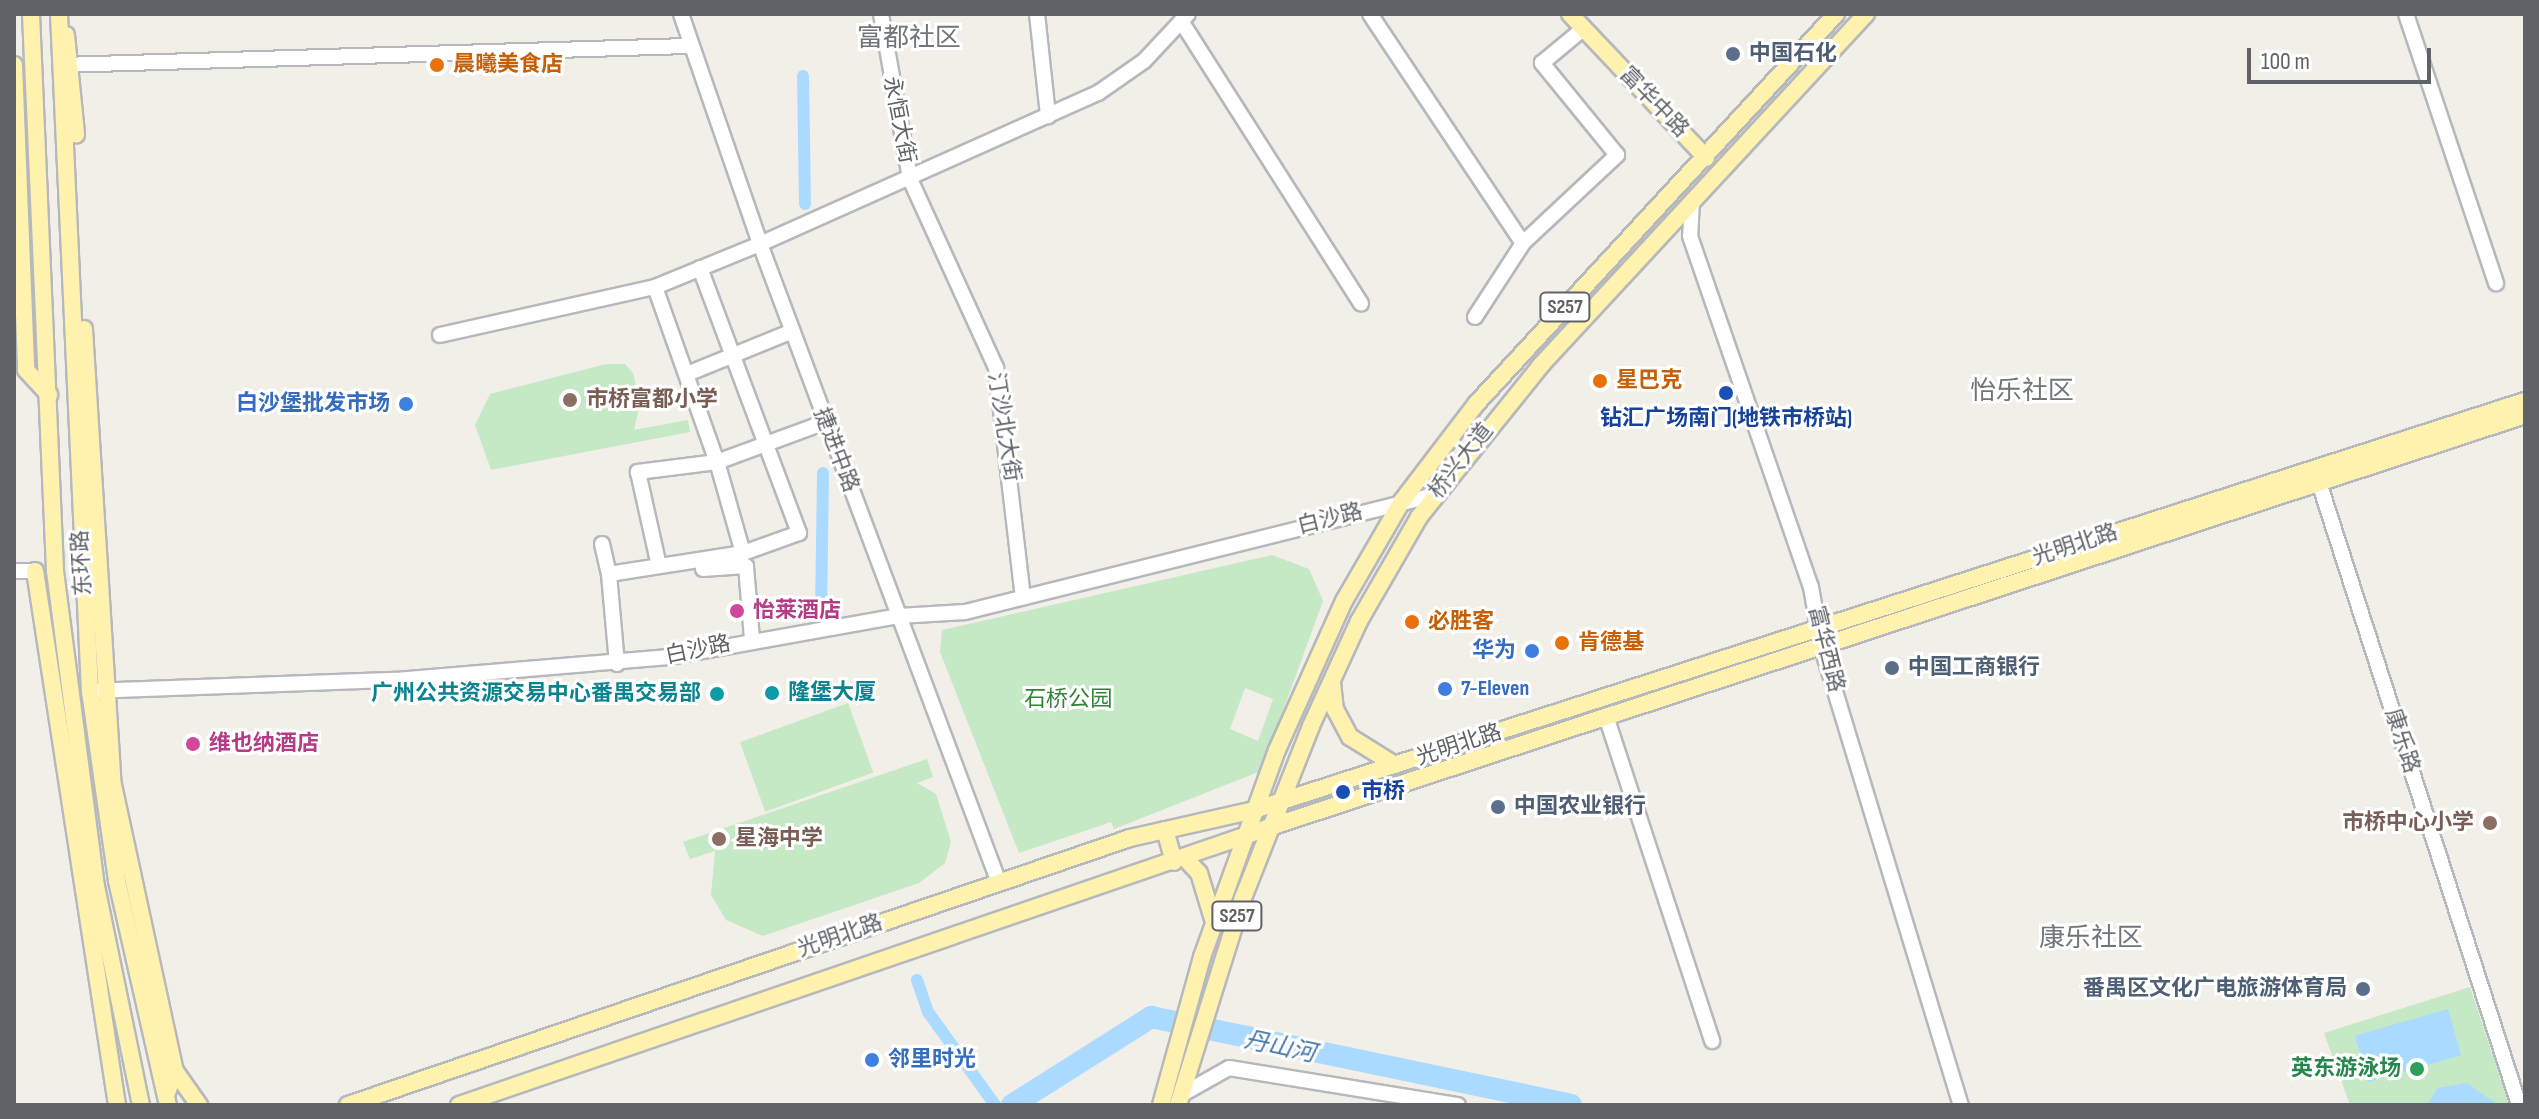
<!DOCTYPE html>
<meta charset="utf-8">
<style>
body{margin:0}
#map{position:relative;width:2539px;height:1119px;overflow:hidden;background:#f1efe8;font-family:"Sofia Sans Condensed","Noto Sans SC",sans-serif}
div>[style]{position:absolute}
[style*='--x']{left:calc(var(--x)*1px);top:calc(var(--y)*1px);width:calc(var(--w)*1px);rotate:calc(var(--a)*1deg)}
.green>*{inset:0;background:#c5e8c5;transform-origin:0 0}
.water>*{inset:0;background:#aadaff;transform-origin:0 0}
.canal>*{height:12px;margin:-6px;padding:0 6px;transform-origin:6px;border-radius:6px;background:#aadaff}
.river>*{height:22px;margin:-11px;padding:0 11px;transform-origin:11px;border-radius:11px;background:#aadaff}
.roads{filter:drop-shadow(2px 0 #b5b8bc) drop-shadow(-2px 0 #b5b8bc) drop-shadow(0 2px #b5b8bc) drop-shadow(0 -2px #b5b8bc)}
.minor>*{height:14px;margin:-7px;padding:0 7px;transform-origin:7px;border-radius:7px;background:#fff}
.major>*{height:16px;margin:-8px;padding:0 8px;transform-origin:8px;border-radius:8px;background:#fff2af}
.dots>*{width:22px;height:22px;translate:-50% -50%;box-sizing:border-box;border:4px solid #fff;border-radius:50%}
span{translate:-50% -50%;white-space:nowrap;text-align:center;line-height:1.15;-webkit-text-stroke:6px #fff;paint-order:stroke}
.shield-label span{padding:2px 6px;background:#fff;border:2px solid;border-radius:6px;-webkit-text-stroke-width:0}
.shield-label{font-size:20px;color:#5f6368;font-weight:700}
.service-label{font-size:22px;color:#4e5e75;font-weight:700}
.left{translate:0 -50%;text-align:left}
.right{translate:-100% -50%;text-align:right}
.food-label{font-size:22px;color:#c56008;font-weight:700}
.street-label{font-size:22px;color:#5f6368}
.education-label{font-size:22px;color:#785e54;font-weight:700}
.shop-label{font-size:22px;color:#366cbe;font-weight:700}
.transit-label{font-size:22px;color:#164399;font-weight:700}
.hotel-label{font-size:22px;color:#b23c85;font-weight:700}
.culture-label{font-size:22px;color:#0d838f;font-weight:700}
.park-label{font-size:22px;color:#348238}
.leisure-label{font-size:22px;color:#27864d;font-weight:700}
.water-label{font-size:24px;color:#4174aa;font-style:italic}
.quarter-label{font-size:26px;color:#70757a}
.frame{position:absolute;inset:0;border:16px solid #5f6368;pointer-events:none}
.scale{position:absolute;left:2247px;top:48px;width:184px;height:36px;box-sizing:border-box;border:4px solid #5f6368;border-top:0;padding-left:10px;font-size:24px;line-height:28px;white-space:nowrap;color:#5f6368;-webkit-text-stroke:6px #fff;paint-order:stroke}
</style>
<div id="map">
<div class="green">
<div style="clip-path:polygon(606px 364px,625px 364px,633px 373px,640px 404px,634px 430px,688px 420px,690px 432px,491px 470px,475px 425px,490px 394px)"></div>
<div style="clip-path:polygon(evenodd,1272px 555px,1309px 569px,1323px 601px,1261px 771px,1114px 829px,1111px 822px,1019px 853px,940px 652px,942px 630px,1272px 555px,1245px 688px,1273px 699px,1258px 741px,1230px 729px,1245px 688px)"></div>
<div style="left:848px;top:703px;width:74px;height:115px;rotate:70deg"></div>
<div style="clip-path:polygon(927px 759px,933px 777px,917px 783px,936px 794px,951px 842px,945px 863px,919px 883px,763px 936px,726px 920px,711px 895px,715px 851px,690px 859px,683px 842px)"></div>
<div style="clip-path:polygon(2470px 987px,2509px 1105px,2350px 1105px,2324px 1033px)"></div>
</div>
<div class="water">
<div style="left:2448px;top:1009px;width:48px;height:97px;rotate:74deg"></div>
<div style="clip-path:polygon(2467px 1083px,2498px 1105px,2427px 1105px,2438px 1088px)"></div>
</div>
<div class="canal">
<div style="--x:803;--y:76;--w:128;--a:89.1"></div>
<div style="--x:821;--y:616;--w:143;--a:-89.2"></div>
<div style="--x:917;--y:980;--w:34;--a:71"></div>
<div style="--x:928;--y:1012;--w:115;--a:54.2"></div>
</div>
<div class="river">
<div style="--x:1012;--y:1105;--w:165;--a:-32.3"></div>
<div style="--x:1151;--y:1017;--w:429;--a:11.8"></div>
</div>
<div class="roads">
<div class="minor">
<div style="--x:681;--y:14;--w:243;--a:71"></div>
<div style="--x:760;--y:244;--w:682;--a:69.49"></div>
<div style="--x:881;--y:14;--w:168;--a:80"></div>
<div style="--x:910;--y:179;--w:208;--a:65.5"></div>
<div style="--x:996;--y:368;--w:231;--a:83.3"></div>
<div style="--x:1037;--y:14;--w:103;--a:83.8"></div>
<div style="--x:1370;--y:14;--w:275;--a:56.3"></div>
<div style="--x:2406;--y:14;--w:284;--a:71.5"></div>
<div style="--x:1181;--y:21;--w:335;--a:57.5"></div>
<div style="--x:62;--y:65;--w:626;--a:-1.74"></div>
<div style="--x:1692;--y:201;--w:35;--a:93"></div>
<div style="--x:1690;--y:236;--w:371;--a:71"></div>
<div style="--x:1811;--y:587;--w:59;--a:80.2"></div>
<div style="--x:1821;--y:645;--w:481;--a:73.1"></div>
<div style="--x:700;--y:268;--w:283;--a:69.5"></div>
<div style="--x:799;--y:533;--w:59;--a:160.3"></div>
<div style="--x:655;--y:287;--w:186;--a:70.5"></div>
<div style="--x:717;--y:462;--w:80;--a:172.8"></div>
<div style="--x:638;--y:472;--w:96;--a:77.4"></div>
<div style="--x:1475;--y:317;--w:88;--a:-57"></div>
<div style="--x:1523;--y:243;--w:129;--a:-43.1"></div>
<div style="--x:1617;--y:155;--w:119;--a:-129.2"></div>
<div style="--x:1542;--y:63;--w:53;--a:-39.7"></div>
<div style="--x:440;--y:335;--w:220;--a:-12.6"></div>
<div style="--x:655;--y:287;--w:113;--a:-22.3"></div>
<div style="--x:760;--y:244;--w:370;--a:-24.1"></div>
<div style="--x:1098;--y:93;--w:56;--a:-34.8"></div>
<div style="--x:1144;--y:61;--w:64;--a:-46.9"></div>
<div style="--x:687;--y:374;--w:114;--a:-22.1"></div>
<div style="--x:2316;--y:473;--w:664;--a:72.19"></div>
<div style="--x:602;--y:544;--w:31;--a:77"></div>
<div style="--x:703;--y:569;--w:43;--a:-4"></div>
<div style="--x:746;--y:566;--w:73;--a:85.3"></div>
<div style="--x:14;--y:571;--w:21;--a:0"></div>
<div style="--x:617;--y:664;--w:90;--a:-95.1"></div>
<div style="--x:609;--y:574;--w:136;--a:-8.9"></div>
<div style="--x:743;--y:553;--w:95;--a:-105.9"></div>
<div style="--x:717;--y:462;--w:116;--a:-20.2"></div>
<div style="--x:90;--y:691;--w:306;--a:-2.1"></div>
<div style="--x:396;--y:680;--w:274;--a:-4.8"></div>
<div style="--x:669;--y:657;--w:234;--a:-10.1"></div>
<div style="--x:899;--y:616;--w:66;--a:-3.5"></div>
<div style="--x:965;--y:612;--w:482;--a:-14"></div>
<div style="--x:1606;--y:716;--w:342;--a:71.9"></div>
<div style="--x:1181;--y:1095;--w:55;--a:-29.4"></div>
<div style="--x:1229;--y:1068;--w:232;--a:9.2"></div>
</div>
<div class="major">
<div style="--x:31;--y:14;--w:558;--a:87.53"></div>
<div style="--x:55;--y:571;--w:318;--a:82.6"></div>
<div style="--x:96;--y:886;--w:224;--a:78.4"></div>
<div style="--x:59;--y:14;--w:678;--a:87.38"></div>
<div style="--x:90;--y:691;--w:192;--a:81.9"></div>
<div style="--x:117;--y:881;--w:230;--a:77.2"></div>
<div style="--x:1570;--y:14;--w:198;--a:46.6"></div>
<div style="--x:66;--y:35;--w:100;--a:84.2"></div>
<div style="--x:14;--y:65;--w:305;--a:87.7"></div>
<div style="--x:26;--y:370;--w:34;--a:47"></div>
<div style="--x:84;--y:329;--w:457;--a:86.4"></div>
<div style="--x:113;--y:785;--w:293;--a:77.8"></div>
<div style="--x:175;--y:1071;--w:23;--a:110"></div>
<div style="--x:35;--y:571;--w:540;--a:81.27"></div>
<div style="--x:1332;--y:682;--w:27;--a:84"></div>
<div style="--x:1335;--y:709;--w:32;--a:62"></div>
<div style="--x:1350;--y:737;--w:53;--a:31.9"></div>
<div style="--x:1165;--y:830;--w:33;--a:74"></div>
<div style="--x:1184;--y:857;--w:22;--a:47"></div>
<div style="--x:1199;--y:873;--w:48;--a:73.1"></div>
<div style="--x:175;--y:1071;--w:42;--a:54.8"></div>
<div style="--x:348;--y:1105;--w:826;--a:-18.85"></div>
<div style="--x:1130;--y:838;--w:127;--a:-12.7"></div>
<div style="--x:1254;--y:810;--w:1335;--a:-17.84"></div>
<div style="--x:459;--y:1105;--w:857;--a:-18.92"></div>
<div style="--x:1270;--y:827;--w:1321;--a:-18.17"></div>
<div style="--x:1161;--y:1105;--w:154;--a:-74.5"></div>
<div style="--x:1202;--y:957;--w:220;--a:-70.1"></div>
<div style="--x:1277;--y:750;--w:163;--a:-65.8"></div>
<div style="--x:1344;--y:601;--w:116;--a:-59.9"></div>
<div style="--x:1402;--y:501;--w:123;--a:-52.6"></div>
<div style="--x:1477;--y:403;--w:529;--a:-47.3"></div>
<div style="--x:1178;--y:1105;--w:217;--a:-72.6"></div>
<div style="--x:1243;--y:898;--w:185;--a:-68.4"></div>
<div style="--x:1311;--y:726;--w:115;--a:-65.4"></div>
<div style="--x:1359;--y:621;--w:120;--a:-60"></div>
<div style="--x:1419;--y:517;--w:195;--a:-51.2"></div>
<div style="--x:1541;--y:365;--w:478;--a:-47.2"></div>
</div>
</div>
<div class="dots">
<div style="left:1733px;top:54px;background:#5c6f8a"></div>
<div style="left:437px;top:65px;background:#e8710a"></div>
<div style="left:1600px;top:381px;background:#e8710a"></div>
<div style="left:1726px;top:393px;background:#1a4fb4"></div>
<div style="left:570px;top:400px;background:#8d6e63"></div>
<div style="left:406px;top:404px;background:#3f7fe0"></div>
<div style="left:737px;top:611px;background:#d1479c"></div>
<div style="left:1412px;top:622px;background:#e8710a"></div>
<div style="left:1562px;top:643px;background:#e8710a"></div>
<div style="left:1532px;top:651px;background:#3f7fe0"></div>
<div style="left:1892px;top:668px;background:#5c6f8a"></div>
<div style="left:1445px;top:689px;background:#3f7fe0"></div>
<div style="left:772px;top:693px;background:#0f9aa8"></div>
<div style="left:717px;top:694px;background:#0f9aa8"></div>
<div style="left:193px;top:744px;background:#d1479c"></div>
<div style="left:1343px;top:792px;background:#1a4fb4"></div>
<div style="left:1498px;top:807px;background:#5c6f8a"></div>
<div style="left:2490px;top:823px;background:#8d6e63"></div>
<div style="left:719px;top:839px;background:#8d6e63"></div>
<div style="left:2363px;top:989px;background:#5c6f8a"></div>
<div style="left:872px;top:1060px;background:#3f7fe0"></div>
<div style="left:2417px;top:1069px;background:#2e9e5b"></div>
</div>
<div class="shield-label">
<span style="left:1565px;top:307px">S257</span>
<span style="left:1237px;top:916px">S257</span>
</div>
<div class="service-label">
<span class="left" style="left:1749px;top:54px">中国石化</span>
<span class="left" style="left:1908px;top:668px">中国工商银行</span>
<span class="left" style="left:1514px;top:807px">中国农业银行</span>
<span class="right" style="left:2347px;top:989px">番禺区文化广电旅游体育局</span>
</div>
<div class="food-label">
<span class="left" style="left:453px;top:65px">晨曦美食店</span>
<span class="left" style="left:1616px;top:381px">星巴克</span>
<span class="left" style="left:1428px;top:622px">必胜客</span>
<span class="left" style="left:1578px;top:643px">肯德基</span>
</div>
<div class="street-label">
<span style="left:1654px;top:102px;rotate:46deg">富华中路</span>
<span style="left:899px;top:120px;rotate:79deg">永恒大街</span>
<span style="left:1004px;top:427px;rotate:81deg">汀沙北大街</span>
<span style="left:836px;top:450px;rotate:69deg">捷进中路</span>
<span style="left:1461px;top:461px;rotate:-52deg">桥兴大道</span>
<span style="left:1330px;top:519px;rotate:-14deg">白沙路</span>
<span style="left:2075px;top:545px;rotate:-18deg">光明北路</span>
<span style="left:82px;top:563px;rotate:-93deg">东环路</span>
<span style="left:1826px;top:649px;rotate:76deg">富华西路</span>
<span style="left:698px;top:650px;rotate:-12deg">白沙路</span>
<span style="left:2402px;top:741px;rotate:72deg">康乐路</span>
<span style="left:1459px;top:745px;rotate:-18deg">光明北路</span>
<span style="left:840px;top:936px;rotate:-19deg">光明北路</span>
</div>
<div class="education-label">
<span class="left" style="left:586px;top:400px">市桥富都小学</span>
<span class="right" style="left:2474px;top:823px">市桥中心小学</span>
<span class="left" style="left:735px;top:839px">星海中学</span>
</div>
<div class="shop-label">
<span class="right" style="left:390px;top:404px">白沙堡批发市场</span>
<span class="right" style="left:1516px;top:651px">华为</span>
<span class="left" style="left:1461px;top:689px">7-Eleven</span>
<span class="left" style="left:888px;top:1060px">邻里时光</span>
</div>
<div class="transit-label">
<span style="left:1726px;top:419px">钻汇广场南门(地铁市桥站)</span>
<span class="left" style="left:1361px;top:792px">市桥</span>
</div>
<div class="hotel-label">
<span class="left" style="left:753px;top:611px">怡莱酒店</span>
<span class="left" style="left:209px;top:744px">维也纳酒店</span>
</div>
<div class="culture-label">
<span class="left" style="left:788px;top:693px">隆堡大厦</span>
<span class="right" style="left:701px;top:694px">广州公共资源交易中心番禺交易部</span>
</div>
<div class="park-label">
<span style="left:1068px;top:700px">石桥公园</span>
</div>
<div class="leisure-label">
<span class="right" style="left:2401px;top:1069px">英东游泳场</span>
</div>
<div class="water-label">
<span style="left:1280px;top:1047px;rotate:12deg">丹山河</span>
</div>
<div class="quarter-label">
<span style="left:909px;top:39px">富都社区</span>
<span style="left:2022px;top:392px">怡乐社区</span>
<span style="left:2091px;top:939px">康乐社区</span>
</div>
<div class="frame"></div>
<div class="scale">100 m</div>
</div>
